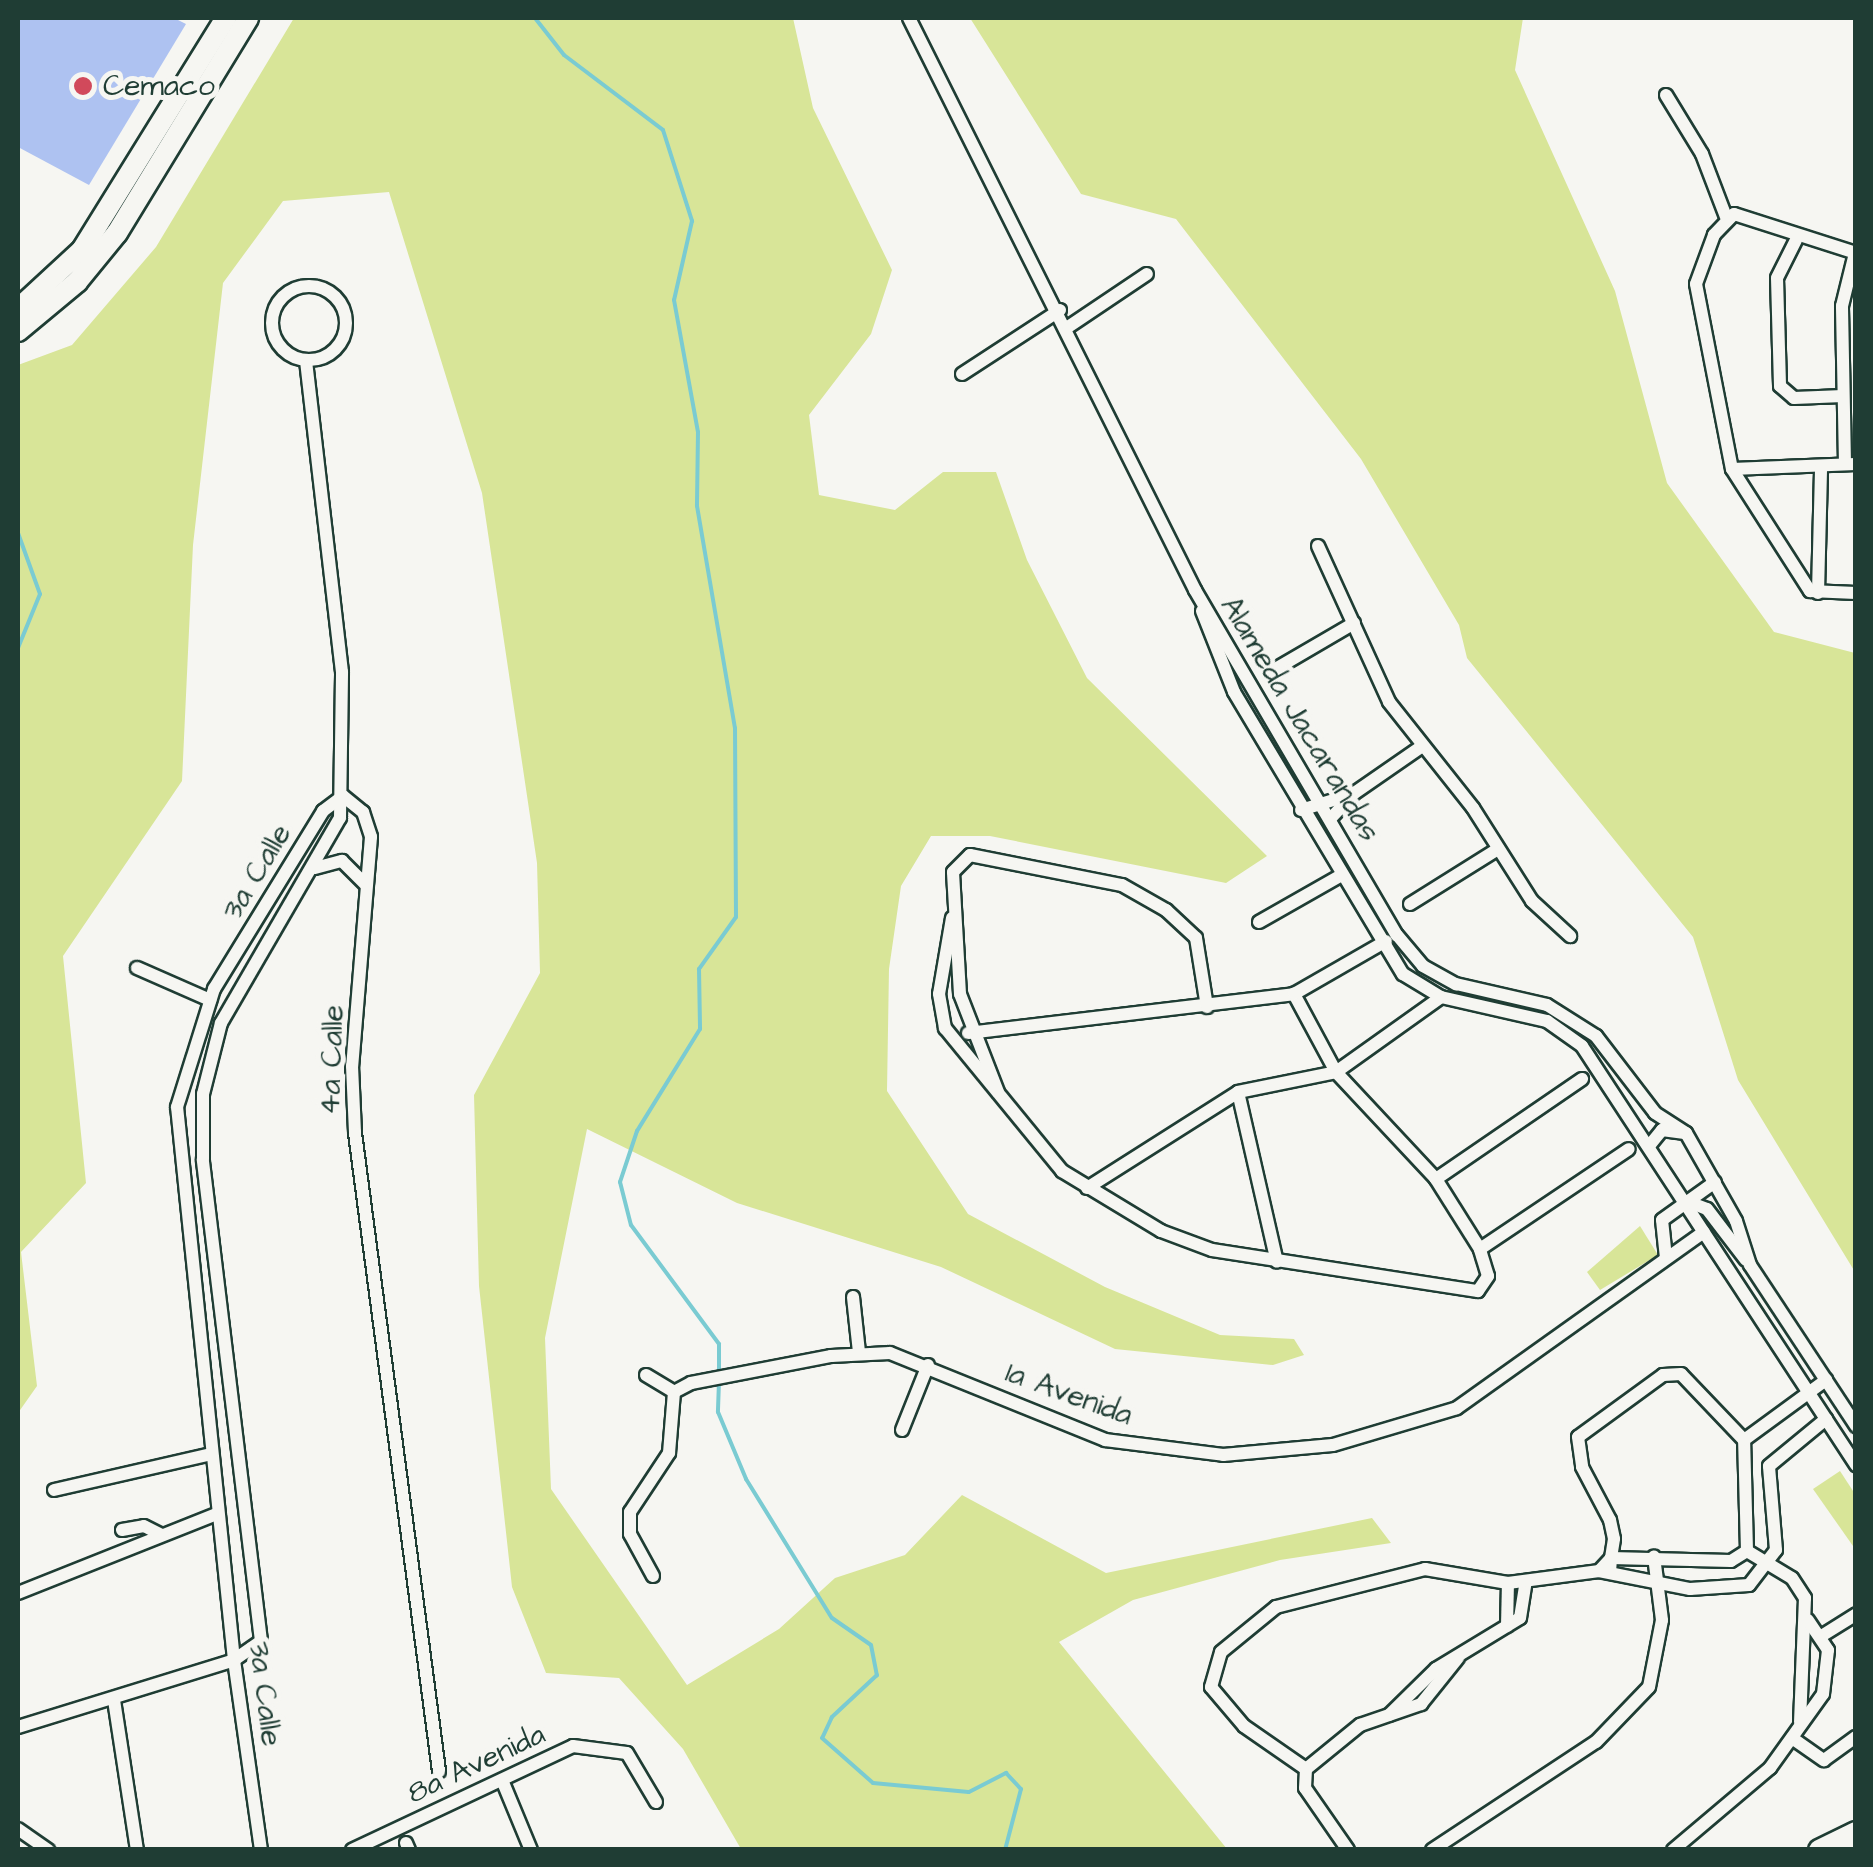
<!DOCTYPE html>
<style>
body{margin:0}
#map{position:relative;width:1873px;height:1867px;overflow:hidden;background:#f6f6f2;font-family:"Architects Daughter",sans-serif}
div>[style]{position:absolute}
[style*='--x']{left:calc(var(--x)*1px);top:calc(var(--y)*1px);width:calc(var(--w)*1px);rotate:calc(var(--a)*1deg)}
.green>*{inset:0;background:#d8e598}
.stream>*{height:4px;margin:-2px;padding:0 2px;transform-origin:2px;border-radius:2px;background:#7acbd2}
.building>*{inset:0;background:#aec2f1}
.roads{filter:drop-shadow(2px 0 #1f3d34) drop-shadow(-2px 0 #1f3d34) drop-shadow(0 2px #1f3d34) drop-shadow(0 -2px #1f3d34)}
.minor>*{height:12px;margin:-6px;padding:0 6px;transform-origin:6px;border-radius:6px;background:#f6f6f2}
.minor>.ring{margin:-6px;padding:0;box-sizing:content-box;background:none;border:12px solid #f6f6f2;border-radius:50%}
.primary>*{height:20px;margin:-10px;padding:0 10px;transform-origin:10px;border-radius:10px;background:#f6f6f2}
.dots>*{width:28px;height:28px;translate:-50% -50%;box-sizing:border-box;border:5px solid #f6f6f2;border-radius:50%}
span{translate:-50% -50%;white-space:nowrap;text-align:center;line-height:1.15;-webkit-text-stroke:10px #f6f6f2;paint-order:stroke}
.poi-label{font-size:30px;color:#1f3d34}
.left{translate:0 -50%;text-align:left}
.street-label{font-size:30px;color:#1f3d34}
.frame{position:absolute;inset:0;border:20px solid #1f3d34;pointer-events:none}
</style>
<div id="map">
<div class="green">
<div style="clip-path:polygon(294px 18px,793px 18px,813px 108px,892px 270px,871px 334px,809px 415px,819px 495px,895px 510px,943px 472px,996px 472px,1027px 560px,1087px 678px,1267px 856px,1226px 883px,990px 836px,931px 836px,901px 886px,889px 969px,887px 1091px,968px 1214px,1105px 1287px,1220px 1335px,1294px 1339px,1304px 1355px,1273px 1365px,1115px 1349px,941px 1267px,737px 1203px,587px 1129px,545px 1338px,551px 1489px,687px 1685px,779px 1629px,835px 1578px,905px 1555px,962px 1495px,1106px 1573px,1372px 1518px,1391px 1543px,1280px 1560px,1133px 1600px,1059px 1642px,1227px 1849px,741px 1849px,683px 1749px,619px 1678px,546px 1673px,512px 1587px,479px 1286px,474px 1095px,540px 973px,537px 863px,482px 493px,389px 192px,283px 201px,223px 283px,193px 545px,182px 781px,63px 956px,86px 1183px,21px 1252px,37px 1386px,18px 1413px,18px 365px,72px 345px,156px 247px)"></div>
<div style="clip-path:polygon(970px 18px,1523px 18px,1515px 70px,1615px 291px,1667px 483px,1774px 632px,1855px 653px,1855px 1272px,1738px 1080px,1693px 937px,1467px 658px,1459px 625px,1361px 459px,1176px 219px,1081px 194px)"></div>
<div style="clip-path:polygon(1640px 1226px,1658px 1255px,1600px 1290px,1587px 1272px)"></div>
<div style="clip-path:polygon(1840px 1471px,1855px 1494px,1853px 1546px,1813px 1489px)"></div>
</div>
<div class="stream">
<div style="--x:535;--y:18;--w:47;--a:51.9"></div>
<div style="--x:564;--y:55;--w:124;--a:37.1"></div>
<div style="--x:663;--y:130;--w:96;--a:72.3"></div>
<div style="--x:692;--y:221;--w:81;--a:102.8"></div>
<div style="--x:674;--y:300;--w:134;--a:79.7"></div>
<div style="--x:698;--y:432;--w:74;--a:90.8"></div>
<div style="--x:697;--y:506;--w:225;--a:80.3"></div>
<div style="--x:735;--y:728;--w:189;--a:89.7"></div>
<div style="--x:736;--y:917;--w:64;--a:125.4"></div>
<div style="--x:699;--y:969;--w:60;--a:89"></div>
<div style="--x:700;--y:1029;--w:120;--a:121.7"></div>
<div style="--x:637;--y:1131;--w:54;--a:108.4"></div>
<div style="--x:620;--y:1182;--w:44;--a:75.7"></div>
<div style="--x:631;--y:1225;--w:148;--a:53.5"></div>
<div style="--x:719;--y:1344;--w:28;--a:90"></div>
<div style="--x:18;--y:533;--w:65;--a:70.2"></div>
<div style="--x:40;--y:594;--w:58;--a:112.2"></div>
<div style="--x:719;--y:1381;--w:31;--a:92"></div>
<div style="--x:718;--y:1412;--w:73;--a:67.3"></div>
<div style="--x:746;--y:1479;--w:163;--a:58.3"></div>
<div style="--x:832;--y:1618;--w:47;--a:34.7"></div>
<div style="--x:871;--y:1645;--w:31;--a:79"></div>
<div style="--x:877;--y:1675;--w:62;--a:137"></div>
<div style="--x:832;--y:1717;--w:23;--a:115"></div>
<div style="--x:822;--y:1738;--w:68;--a:41.4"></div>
<div style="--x:873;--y:1783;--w:96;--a:5.4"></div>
<div style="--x:969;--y:1792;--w:42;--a:-27.2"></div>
<div style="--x:1006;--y:1773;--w:22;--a:47"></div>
<div style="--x:1021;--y:1789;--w:63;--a:104.7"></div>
</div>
<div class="building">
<div style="clip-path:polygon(18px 18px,174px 18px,186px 24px,89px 185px,18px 147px)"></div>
</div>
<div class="roads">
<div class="minor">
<div style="--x:909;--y:18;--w:640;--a:63.43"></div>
<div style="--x:1195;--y:590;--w:400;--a:59.7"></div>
<div style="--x:1397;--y:935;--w:40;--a:50"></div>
<div style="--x:1423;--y:966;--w:38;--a:29"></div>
<div style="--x:1456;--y:984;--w:93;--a:13"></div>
<div style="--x:1547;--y:1005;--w:58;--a:32.3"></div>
<div style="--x:1596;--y:1036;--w:97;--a:52.5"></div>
<div style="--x:1655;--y:1113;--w:37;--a:33"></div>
<div style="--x:1686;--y:1133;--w:101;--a:60.4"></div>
<div style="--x:1736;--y:1221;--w:46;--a:72.3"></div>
<div style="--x:1750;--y:1265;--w:193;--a:56.6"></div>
<div style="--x:1666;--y:95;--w:69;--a:58.6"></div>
<div style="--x:1702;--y:154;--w:67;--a:69.1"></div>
<div style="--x:1796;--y:240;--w:42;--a:116.6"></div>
<div style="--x:1777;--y:278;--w:108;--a:88.4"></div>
<div style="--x:1780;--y:386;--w:18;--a:41"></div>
<div style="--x:1794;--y:398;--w:49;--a:-2.3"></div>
<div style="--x:1856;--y:253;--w:128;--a:-162.3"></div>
<div style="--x:1734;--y:214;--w:29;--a:134"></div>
<div style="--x:1714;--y:235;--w:52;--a:110.2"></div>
<div style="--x:1696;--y:284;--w:188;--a:79"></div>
<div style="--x:1732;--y:469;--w:145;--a:57.4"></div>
<div style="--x:1810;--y:591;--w:46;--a:2.5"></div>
<div class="ring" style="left:272px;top:286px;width:62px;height:62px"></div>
<div style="--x:1068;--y:327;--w:95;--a:-33.9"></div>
<div style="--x:962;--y:374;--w:117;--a:-33.1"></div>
<div style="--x:1845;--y:464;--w:158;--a:-91.1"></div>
<div style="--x:1842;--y:306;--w:55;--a:-76.2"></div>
<div style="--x:1732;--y:469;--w:124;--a:-2.3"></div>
<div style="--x:1318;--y:546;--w:171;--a:65.5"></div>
<div style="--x:1389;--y:702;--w:135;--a:51.6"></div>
<div style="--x:1473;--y:808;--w:110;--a:57.6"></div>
<div style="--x:1532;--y:901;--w:52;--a:42.6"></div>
<div style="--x:1818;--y:593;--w:127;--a:-88.6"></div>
<div style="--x:1202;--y:611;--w:87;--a:68.4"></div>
<div style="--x:1234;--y:692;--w:329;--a:59.1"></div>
<div style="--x:1403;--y:974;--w:44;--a:31.2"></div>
<div style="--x:1441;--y:997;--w:109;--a:12.8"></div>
<div style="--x:1547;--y:1021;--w:43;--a:35.5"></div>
<div style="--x:1582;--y:1046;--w:501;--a:56.82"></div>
<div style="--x:1272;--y:671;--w:95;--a:-30.3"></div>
<div style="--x:343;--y:796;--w:26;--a:39"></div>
<div style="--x:363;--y:812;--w:26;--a:72"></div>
<div style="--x:371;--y:837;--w:230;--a:94.7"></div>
<div style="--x:352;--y:1066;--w:67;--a:87.4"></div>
<div style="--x:355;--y:1133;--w:644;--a:82.5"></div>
<div style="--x:1301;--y:810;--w:54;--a:-17.1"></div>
<div style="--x:1353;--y:794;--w:83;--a:-34.7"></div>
<div style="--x:1331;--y:818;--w:33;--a:-47"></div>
<div style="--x:315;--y:868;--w:28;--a:-15"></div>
<div style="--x:342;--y:861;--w:33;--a:45"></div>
<div style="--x:1410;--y:904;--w:104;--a:-32"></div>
<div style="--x:952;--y:918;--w:77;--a:99.7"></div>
<div style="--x:939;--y:994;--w:35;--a:80"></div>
<div style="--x:945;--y:1028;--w:185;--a:50.7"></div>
<div style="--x:1062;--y:1171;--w:116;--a:31.2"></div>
<div style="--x:1161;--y:1231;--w:54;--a:20.4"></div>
<div style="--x:1212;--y:1250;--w:269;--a:8.8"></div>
<div style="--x:1478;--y:1291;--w:18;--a:-56"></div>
<div style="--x:1488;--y:1276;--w:28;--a:-107"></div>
<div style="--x:1480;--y:1249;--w:83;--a:-122.2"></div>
<div style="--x:1436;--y:1179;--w:146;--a:-133.1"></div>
<div style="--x:1336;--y:1072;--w:89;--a:-118.3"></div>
<div style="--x:1259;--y:922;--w:93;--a:-29.6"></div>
<div style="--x:137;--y:968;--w:80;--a:23.7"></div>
<div style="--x:968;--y:1033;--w:328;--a:-6.8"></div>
<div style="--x:1294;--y:994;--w:106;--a:-29.9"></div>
<div style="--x:998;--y:1092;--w:105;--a:-111.2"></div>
<div style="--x:960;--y:994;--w:122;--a:-93.3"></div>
<div style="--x:953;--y:872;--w:24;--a:-45"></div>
<div style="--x:970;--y:855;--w:155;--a:11.2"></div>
<div style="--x:1122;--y:885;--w:51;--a:29.6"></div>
<div style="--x:1166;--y:910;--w:41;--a:43"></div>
<div style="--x:1196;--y:938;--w:70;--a:80.9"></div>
<div style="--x:1238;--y:1092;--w:174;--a:77.1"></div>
<div style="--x:1649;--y:1146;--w:21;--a:-51"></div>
<div style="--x:1662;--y:1130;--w:21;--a:8"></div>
<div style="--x:1436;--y:1179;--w:177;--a:-34.4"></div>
<div style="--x:1087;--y:1188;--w:179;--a:-32.4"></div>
<div style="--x:1238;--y:1092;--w:100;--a:-11.5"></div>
<div style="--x:1336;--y:1072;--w:129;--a:-35.5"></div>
<div style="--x:1686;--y:1201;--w:22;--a:21"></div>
<div style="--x:1707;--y:1209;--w:64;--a:52.6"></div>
<div style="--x:1480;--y:1249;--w:179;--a:-33.9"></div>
<div style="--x:1666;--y:1258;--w:38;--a:-96"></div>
<div style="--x:1662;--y:1220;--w:65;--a:-35.6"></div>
<div style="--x:853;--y:1297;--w:55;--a:83.8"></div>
<div style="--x:646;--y:1375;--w:33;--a:31"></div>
<div style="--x:902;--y:1430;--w:70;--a:-68.2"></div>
<div style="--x:1744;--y:1440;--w:102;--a:-36.2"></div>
<div style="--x:54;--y:1490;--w:161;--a:-12.9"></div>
<div style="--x:122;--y:1530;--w:22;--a:-10"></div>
<div style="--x:144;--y:1526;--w:20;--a:27"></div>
<div style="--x:1747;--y:1551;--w:52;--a:31"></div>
<div style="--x:1792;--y:1578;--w:24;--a:57"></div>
<div style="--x:1805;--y:1598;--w:124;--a:92.3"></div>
<div style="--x:1599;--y:1571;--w:18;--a:-47"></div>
<div style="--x:1611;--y:1558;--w:120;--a:1.4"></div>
<div style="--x:1731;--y:1561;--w:19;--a:-32"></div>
<div style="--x:1747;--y:1551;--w:111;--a:-91.5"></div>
<div style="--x:1744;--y:1440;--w:91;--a:-133.7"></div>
<div style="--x:1681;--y:1374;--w:18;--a:177"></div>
<div style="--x:1663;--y:1375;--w:105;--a:143.9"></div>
<div style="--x:1578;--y:1437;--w:30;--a:82"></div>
<div style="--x:1582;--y:1467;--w:60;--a:62.2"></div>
<div style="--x:1610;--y:1520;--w:19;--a:78"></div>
<div style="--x:1614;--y:1539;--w:19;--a:99"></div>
<div style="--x:1611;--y:1558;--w:14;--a:94"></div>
<div style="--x:653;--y:1576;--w:48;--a:-118.7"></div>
<div style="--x:630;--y:1534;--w:22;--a:-90"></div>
<div style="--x:630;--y:1512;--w:71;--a:-56.5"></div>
<div style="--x:669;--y:1453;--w:61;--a:-85.3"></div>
<div style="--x:674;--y:1392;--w:19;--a:-28"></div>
<div style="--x:691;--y:1383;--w:143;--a:-10.9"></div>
<div style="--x:831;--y:1356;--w:59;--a:-2.9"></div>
<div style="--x:890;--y:1353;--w:232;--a:22"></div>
<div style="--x:1105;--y:1440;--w:119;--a:7.2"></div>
<div style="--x:1223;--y:1455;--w:110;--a:-5.2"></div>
<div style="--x:1333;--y:1445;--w:129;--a:-16.6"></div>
<div style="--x:1457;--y:1408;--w:303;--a:-35.5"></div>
<div style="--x:18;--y:1593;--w:214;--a:-21.7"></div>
<div style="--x:1507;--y:1626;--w:43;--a:-88.7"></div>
<div style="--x:1823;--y:1635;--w:39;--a:-32"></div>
<div style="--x:114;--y:1700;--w:152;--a:81.3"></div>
<div style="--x:1389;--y:1715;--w:66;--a:-44.4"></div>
<div style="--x:1436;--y:1669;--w:98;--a:-31.3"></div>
<div style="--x:1520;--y:1618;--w:37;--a:-81"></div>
<div style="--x:18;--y:1727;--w:226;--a:-17.2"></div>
<div style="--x:234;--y:1660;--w:33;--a:-35"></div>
<div style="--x:261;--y:1641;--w:485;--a:-96.9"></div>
<div style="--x:203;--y:1159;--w:65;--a:-90"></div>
<div style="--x:203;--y:1094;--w:73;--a:-75.8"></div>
<div style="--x:221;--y:1023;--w:237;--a:-59.9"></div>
<div style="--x:340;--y:818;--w:146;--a:-89.2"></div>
<div style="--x:342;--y:672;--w:314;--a:-96.6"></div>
<div style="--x:1792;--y:1738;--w:39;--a:35"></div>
<div style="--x:1824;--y:1760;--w:39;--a:-36"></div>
<div style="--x:1306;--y:1769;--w:75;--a:-145.3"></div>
<div style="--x:1244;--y:1726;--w:51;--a:-130.2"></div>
<div style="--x:1211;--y:1687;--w:36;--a:-74"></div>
<div style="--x:1221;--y:1652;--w:71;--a:-39.3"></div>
<div style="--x:1276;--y:1607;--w:154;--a:-14.3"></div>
<div style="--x:1425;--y:1569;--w:84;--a:9.6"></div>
<div style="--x:1508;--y:1583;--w:92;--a:-7.5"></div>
<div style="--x:1599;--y:1571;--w:93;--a:11.2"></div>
<div style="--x:1690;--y:1589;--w:59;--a:-3.9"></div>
<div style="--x:1749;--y:1585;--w:44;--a:-52.4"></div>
<div style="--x:1776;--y:1550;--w:84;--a:-94.8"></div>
<div style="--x:1769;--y:1466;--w:74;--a:-39.5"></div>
<div style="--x:502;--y:1780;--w:76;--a:67.5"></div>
<div style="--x:18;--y:1829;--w:37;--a:35"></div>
<div style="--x:406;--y:1843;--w:8;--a:67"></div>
<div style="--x:261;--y:1850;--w:192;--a:-98.1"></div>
<div style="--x:234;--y:1660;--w:556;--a:-95.88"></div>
<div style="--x:177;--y:1107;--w:124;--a:-72.6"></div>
<div style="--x:214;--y:989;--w:209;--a:-58.5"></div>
<div style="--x:323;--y:811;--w:25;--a:-37"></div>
<div style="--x:352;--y:1850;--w:244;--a:-25.2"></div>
<div style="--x:573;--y:1746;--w:54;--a:7.4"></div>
<div style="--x:627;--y:1753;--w:57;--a:59.4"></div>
<div style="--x:1348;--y:1850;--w:75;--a:-124.7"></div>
<div style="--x:1305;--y:1788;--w:19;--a:-87"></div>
<div style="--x:1306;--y:1769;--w:70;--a:-39.2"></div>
<div style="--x:1360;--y:1725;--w:65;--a:-19"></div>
<div style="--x:1421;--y:1704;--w:59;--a:-51.2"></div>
<div style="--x:1432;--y:1850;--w:196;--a:-33.4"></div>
<div style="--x:1596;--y:1742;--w:76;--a:-46.1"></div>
<div style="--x:1649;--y:1687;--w:68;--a:-79"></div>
<div style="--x:1662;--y:1620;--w:64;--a:-97.2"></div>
<div style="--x:1673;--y:1850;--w:127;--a:-40.2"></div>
<div style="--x:1770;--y:1768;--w:91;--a:-54.4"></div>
<div style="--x:1823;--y:1694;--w:44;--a:-83.5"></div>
<div style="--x:1828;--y:1650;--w:36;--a:-124"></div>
</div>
<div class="primary">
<div style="--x:18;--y:309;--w:87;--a:-42.7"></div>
<div style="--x:82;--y:250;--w:273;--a:-58.2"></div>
<div style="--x:18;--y:331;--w:77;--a:-39.7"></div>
<div style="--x:77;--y:282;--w:63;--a:-50.8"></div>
<div style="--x:117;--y:233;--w:252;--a:-58.6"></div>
<div style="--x:1819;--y:1850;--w:41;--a:-25.9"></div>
<div style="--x:1852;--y:1850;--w:4;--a:-27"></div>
</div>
</div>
<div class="dots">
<div style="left:83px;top:86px;background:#d1495b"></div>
</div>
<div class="poi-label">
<span class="left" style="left:103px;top:86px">Cemaco</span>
</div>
<div class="street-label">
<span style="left:1300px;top:719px;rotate:59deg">Alameda Jacarandas</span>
<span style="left:257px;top:872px;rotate:-59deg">3a Calle</span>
<span style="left:332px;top:1060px;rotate:-88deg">4a Calle</span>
<span style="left:1069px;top:1394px;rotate:20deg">1a Avenida</span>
<span style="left:265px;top:1694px;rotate:83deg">3a Calle</span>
<span style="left:476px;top:1764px;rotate:-25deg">8a Avenida</span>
</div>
<div class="frame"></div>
</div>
